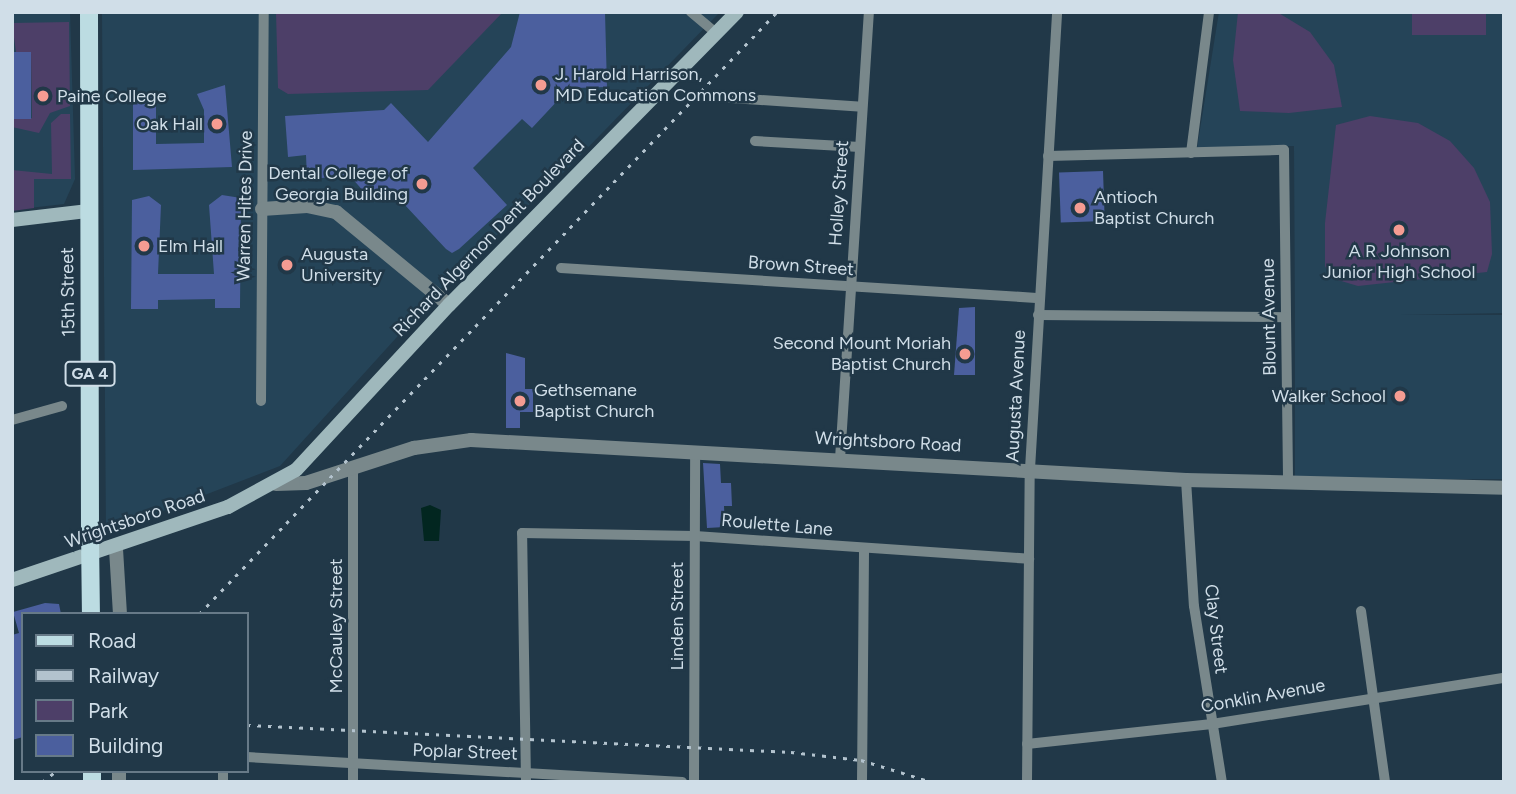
<!DOCTYPE html>
<style>
body{margin:0}
#map{position:relative;width:1516px;height:794px;overflow:hidden;background:#213848;font-family:Figtree,sans-serif}
div>[style]{position:absolute}
[style*='--x']{left:calc(var(--x)*1px);top:calc(var(--y)*1px);width:calc(var(--w)*1px);rotate:calc(var(--a)*1deg)}
.built>*{inset:0;background:#254458;transform-origin:0 0}
.green>*{inset:0;background:#4d3f68;transform-origin:0 0}
.water>*{inset:0;background:#022620}
.building>*{inset:0;background:#4b5f9e;transform-origin:0 0}
.minor>*{height:10px;margin:-5px;padding:0 5px;transform-origin:5px;border-radius:5px;background:#79888b}
.tertiary>*{height:14px;margin:-7px;padding:0 7px;transform-origin:7px;border-radius:7px;background:#79888b}
.secondary>*{height:14px;margin:-7px;padding:0 7px;transform-origin:7px;border-radius:7px;background:#9fb8bc}
.primary>*{height:18px;margin:-9px;padding:0 9px;transform-origin:9px;border-radius:9px;background:#bcdce2}
.rail>*{height:2.5px;margin-top:-1.25px;transform-origin:0;background:repeating-linear-gradient(90deg,#b3c3ce 0 3.5px,transparent 0 10.5px)}
.primary-bridge>*{height:18px;margin:-9px;padding:0 9px;transform-origin:9px;border-radius:9px;background:#bcdce2}
.dots>*{width:19px;height:19px;translate:-50% -50%;box-sizing:border-box;border:4px solid #213848;border-radius:50%}
span{translate:-50% -50%;white-space:nowrap;text-align:center;line-height:1.15;-webkit-text-stroke:5px #213848;paint-order:stroke}
.shield-label span{padding:2px 5px;background:#213848;border:2px solid;border-radius:5px;-webkit-text-stroke-width:0}
.shield-label{font-size:16px;color:#d0dee8;font-weight:700}
.poi-label{font-size:18px;color:#d0dee8}
.left{translate:0 -50%;text-align:left}
.right{translate:-100% -50%;text-align:right}
.street-label{font-size:18px;color:#d0dee8}
.frame{position:absolute;inset:0;border:14px solid #d0dee8;pointer-events:none}
.legend{position:absolute;left:21px;top:612px;width:228px;height:161px;box-sizing:border-box;background:#213848;border:2px solid #677a88;margin:0;padding:9px 12px;list-style:none;font-size:21px;color:#d0dee8}
.legend li{display:flex;align-items:center;gap:14px;height:35px}
.legend b{width:35px;border:2px solid #677a88}
</style>
<div id="map">
<div class="built">
<div style="clip-path:polygon(12px 12px,70px 12px,75px 179px,64px 204px,12px 210px)"></div>
<div style="clip-path:polygon(102px 12px,720px 12px,566px 170px,445px 284px,280px 466px,106px 533px)"></div>
<div style="clip-path:polygon(1219px 12px,1504px 12px,1504px 313px,1295px 317px,1294px 146px,1197px 148px)"></div>
<div style="left:1504px;top:315px;width:164px;height:209px;rotate:90deg"></div>
</div>
<div class="green">
<div style="clip-path:polygon(276px 12px,503px 12px,428px 90px,288px 94px,278px 88px)"></div>
<div style="clip-path:polygon(1238px 12px,1277px 12px,1310px 32px,1334px 65px,1342px 107px,1289px 113px,1240px 111px,1233px 60px)"></div>
<div style="left:1412px;top:12px;width:74px;height:23px"></div>
<div style="clip-path:polygon(69px 22px,70px 106px,50px 113px,39px 133px,12px 127px,12px 119px,32px 118px,31px 52px,16px 52px,12px 23px)"></div>
<div style="clip-path:polygon(61px 114px,70px 114px,71px 179px,34px 179px,34px 208px,12px 211px,12px 170px,52px 174px,51px 123px)"></div>
<div style="clip-path:polygon(1370px 116px,1418px 123px,1450px 141px,1474px 168px,1490px 202px,1492px 254px,1487px 272px,1358px 286px,1331px 278px,1325px 266px,1325px 223px,1336px 125px)"></div>
</div>
<div class="water">
<div style="clip-path:polygon(430px 505px,441px 510px,439px 541px,424px 541px,421px 508px)"></div>
</div>
<div class="building">
<div style="clip-path:polygon(520px 12px,605px 12px,607px 87px,574px 88px,556px 95px,560px 98px,532px 128px,522px 119px,473px 168px,507px 205px,459px 249px,452px 253px,446px 249px,389px 188px,373px 202px,350px 176px,307px 179px,306px 155px,288px 157px,285px 116px,384px 110px,391px 103px,428px 142px,511px 47px)"></div>
<div style="left:12px;top:52px;width:19px;height:67px"></div>
<div style="clip-path:polygon(225px 85px,232px 167px,133px 170px,133px 93px,156px 98px,156px 144px,204px 143px,204px 110px,197px 94px)"></div>
<div style="left:1103px;top:171px;width:50px;height:44px;rotate:88deg"></div>
<div style="clip-path:polygon(222px 195px,241px 198px,240px 308px,215px 308px,215px 299px,158px 300px,158px 309px,131px 309px,132px 200px,149px 196px,161px 205px,158px 274px,214px 274px,209px 205px)"></div>
<div style="clip-path:polygon(975px 307px,975px 375px,954px 375px,959px 308px)"></div>
<div style="clip-path:polygon(506px 353px,525px 358px,525px 389px,533px 389px,533px 412px,520px 412px,520px 428px,506px 428px)"></div>
<div style="clip-path:polygon(703px 463px,720px 464px,721px 483px,731px 483px,732px 506px,724px 506px,725px 527px,707px 528px)"></div>
<div style="clip-path:polygon(45px 603px,59px 604px,61px 614px,23px 614px,23px 737px,12px 740px,12px 635px,19px 633px,13px 612px)"></div>
</div>
<div class="minor">
<div style="--x:691;--y:12;--w:33;--a:40"></div>
<div style="--x:717;--y:97;--w:145;--a:3.9"></div>
<div style="--x:755;--y:141;--w:105;--a:3.3"></div>
<div style="--x:1191;--y:153;--w:142;--a:-82.7"></div>
<div style="--x:1048;--y:156;--w:236;--a:-1.5"></div>
<div style="--x:1284;--y:150;--w:333;--a:89.3"></div>
<div style="--x:561;--y:268;--w:480;--a:3.6"></div>
<div style="--x:1038;--y:315;--w:248;--a:0.5"></div>
<div style="--x:261;--y:401;--w:389;--a:-89.6"></div>
<div style="--x:12;--y:420;--w:52;--a:-15.6"></div>
<div style="--x:840;--y:459;--w:448;--a:-86.3"></div>
<div style="--x:353;--y:469;--w:313;--a:90"></div>
<div style="--x:1186;--y:480;--w:126;--a:86.4"></div>
<div style="--x:1194;--y:606;--w:178;--a:81"></div>
<div style="--x:1361;--y:611;--w:173;--a:82"></div>
<div style="--x:1027;--y:744;--w:186;--a:-6.2"></div>
<div style="--x:1212;--y:724;--w:296;--a:-9"></div>
<div style="--x:247;--y:757;--w:436;--a:3.3"></div>
<div style="--x:223;--y:782;--w:11;--a:-90"></div>
<div style="--x:526;--y:782;--w:249;--a:-90.9"></div>
<div style="--x:522;--y:533;--w:173;--a:1"></div>
<div style="--x:695;--y:536;--w:335;--a:3.9"></div>
<div style="--x:694;--y:782;--w:331;--a:-89.8"></div>
<div style="--x:862;--y:782;--w:232;--a:-89.5"></div>
<div style="--x:1027;--y:782;--w:313;--a:-89.5"></div>
<div style="--x:1030;--y:469;--w:458;--a:-86.6"></div>
</div>
<div class="tertiary">
<div style="--x:262;--y:209;--w:45;--a:-3.8"></div>
<div style="--x:307;--y:206;--w:30;--a:12"></div>
<div style="--x:336;--y:212;--w:146;--a:39.5"></div>
<div style="--x:276;--y:484;--w:30;--a:-2"></div>
<div style="--x:306;--y:483;--w:114;--a:-18"></div>
<div style="--x:414;--y:448;--w:58;--a:-8"></div>
<div style="--x:471;--y:440;--w:716;--a:3.2"></div>
<div style="--x:1186;--y:480;--w:318;--a:1.4"></div>
<div style="--x:116;--y:549;--w:65;--a:86.5"></div>
<div style="--x:119;--y:771;--w:11;--a:90"></div>
</div>
<div class="secondary">
<div style="--x:12;--y:220;--w:77;--a:-6.8"></div>
<div style="--x:12;--y:580;--w:228;--a:-18.7"></div>
<div style="--x:228;--y:507;--w:77;--a:-28.6"></div>
<div style="--x:296;--y:470;--w:225;--a:-47.2"></div>
<div style="--x:449;--y:305;--w:411;--a:-45.5"></div>
</div>
<div class="primary">
<div style="--x:89;--y:12;--w:525;--a:89.89"></div>
</div>
<div class="rail">
<div style="--x:199;--y:614;--w:835;--a:-46.17"></div>
<div style="--x:247;--y:725;--w:545;--a:2.84"></div>
<div style="--x:791;--y:752;--w:70;--a:6.5"></div>
<div style="--x:861;--y:760;--w:74;--a:17.2"></div>
<div style="--x:42;--y:782;--w:18;--a:-38"></div>
</div>
<div class="primary-bridge">
<div style="--x:90;--y:537;--w:77;--a:89.3"></div>
<div style="--x:92;--y:771;--w:11;--a:90"></div>
</div>
<div class="dots">
<div style="left:541px;top:85px;background:#f59c92"></div>
<div style="left:43px;top:96px;background:#f59c92"></div>
<div style="left:217px;top:124px;background:#f59c92"></div>
<div style="left:422px;top:184px;background:#f59c92"></div>
<div style="left:1080px;top:208px;background:#f59c92"></div>
<div style="left:1399px;top:230px;background:#f59c92"></div>
<div style="left:144px;top:246px;background:#f59c92"></div>
<div style="left:287px;top:265px;background:#f59c92"></div>
<div style="left:965px;top:354px;background:#f59c92"></div>
<div style="left:1400px;top:396px;background:#f59c92"></div>
<div style="left:520px;top:401px;background:#f59c92"></div>
</div>
<div class="shield-label">
<span style="left:90px;top:374px">GA 4</span>
</div>
<div class="poi-label">
<span class="left" style="left:555px;top:85px">J. Harold Harrison,<br>MD Education Commons</span>
<span class="left" style="left:57px;top:96px">Paine College</span>
<span class="right" style="left:203px;top:124px">Oak Hall</span>
<span class="right" style="left:408px;top:184px">Dental College of<br>Georgia Building</span>
<span class="left" style="left:1094px;top:208px">Antioch<br>Baptist Church</span>
<span class="left" style="left:158px;top:246px">Elm Hall</span>
<span style="left:1399px;top:262px">A R Johnson<br>Junior High School</span>
<span class="left" style="left:301px;top:265px">Augusta<br>University</span>
<span class="right" style="left:951px;top:354px">Second Mount Moriah<br>Baptist Church</span>
<span class="left" style="left:534px;top:401px">Gethsemane<br>Baptist Church</span>
<span class="right" style="left:1386px;top:396px">Walker School</span>
</div>
<div class="street-label">
<span style="left:839px;top:193px;rotate:-86deg">Holley Street</span>
<span style="left:245px;top:206px;rotate:-89deg">Warren Hites Drive</span>
<span style="left:489px;top:238px;rotate:-46deg">Richard Algernon Dent Boulevard</span>
<span style="left:801px;top:266px;rotate:4deg">Brown Street</span>
<span style="left:68px;top:292px;rotate:-91deg">15th Street</span>
<span style="left:1269px;top:317px;rotate:-91deg">Blount Avenue</span>
<span style="left:1016px;top:396px;rotate:-87deg">Augusta Avenue</span>
<span style="left:888px;top:442px;rotate:3deg">Wrightsboro Road</span>
<span style="left:135px;top:519px;rotate:-19deg">Wrightsboro Road</span>
<span style="left:777px;top:525px;rotate:5deg">Roulette Lane</span>
<span style="left:677px;top:616px;rotate:-90deg">Linden Street</span>
<span style="left:336px;top:626px;rotate:-90deg">McCauley Street</span>
<span style="left:1216px;top:629px;rotate:83deg">Clay Street</span>
<span style="left:1263px;top:696px;rotate:-10deg">Conklin Avenue</span>
<span style="left:465px;top:752px;rotate:2deg">Poplar Street</span>
</div>
<div class="frame"></div>
<ul class="legend">
<li><b style="height:9px;background:#bcdce2"></b>Road</li>
<li><b style="height:9px;background:#b3c3ce"></b>Railway</li>
<li><b style="height:19px;background:#4d3f68"></b>Park</li>
<li><b style="height:19px;background:#4b5f9e"></b>Building</li>
</ul>
</div>
